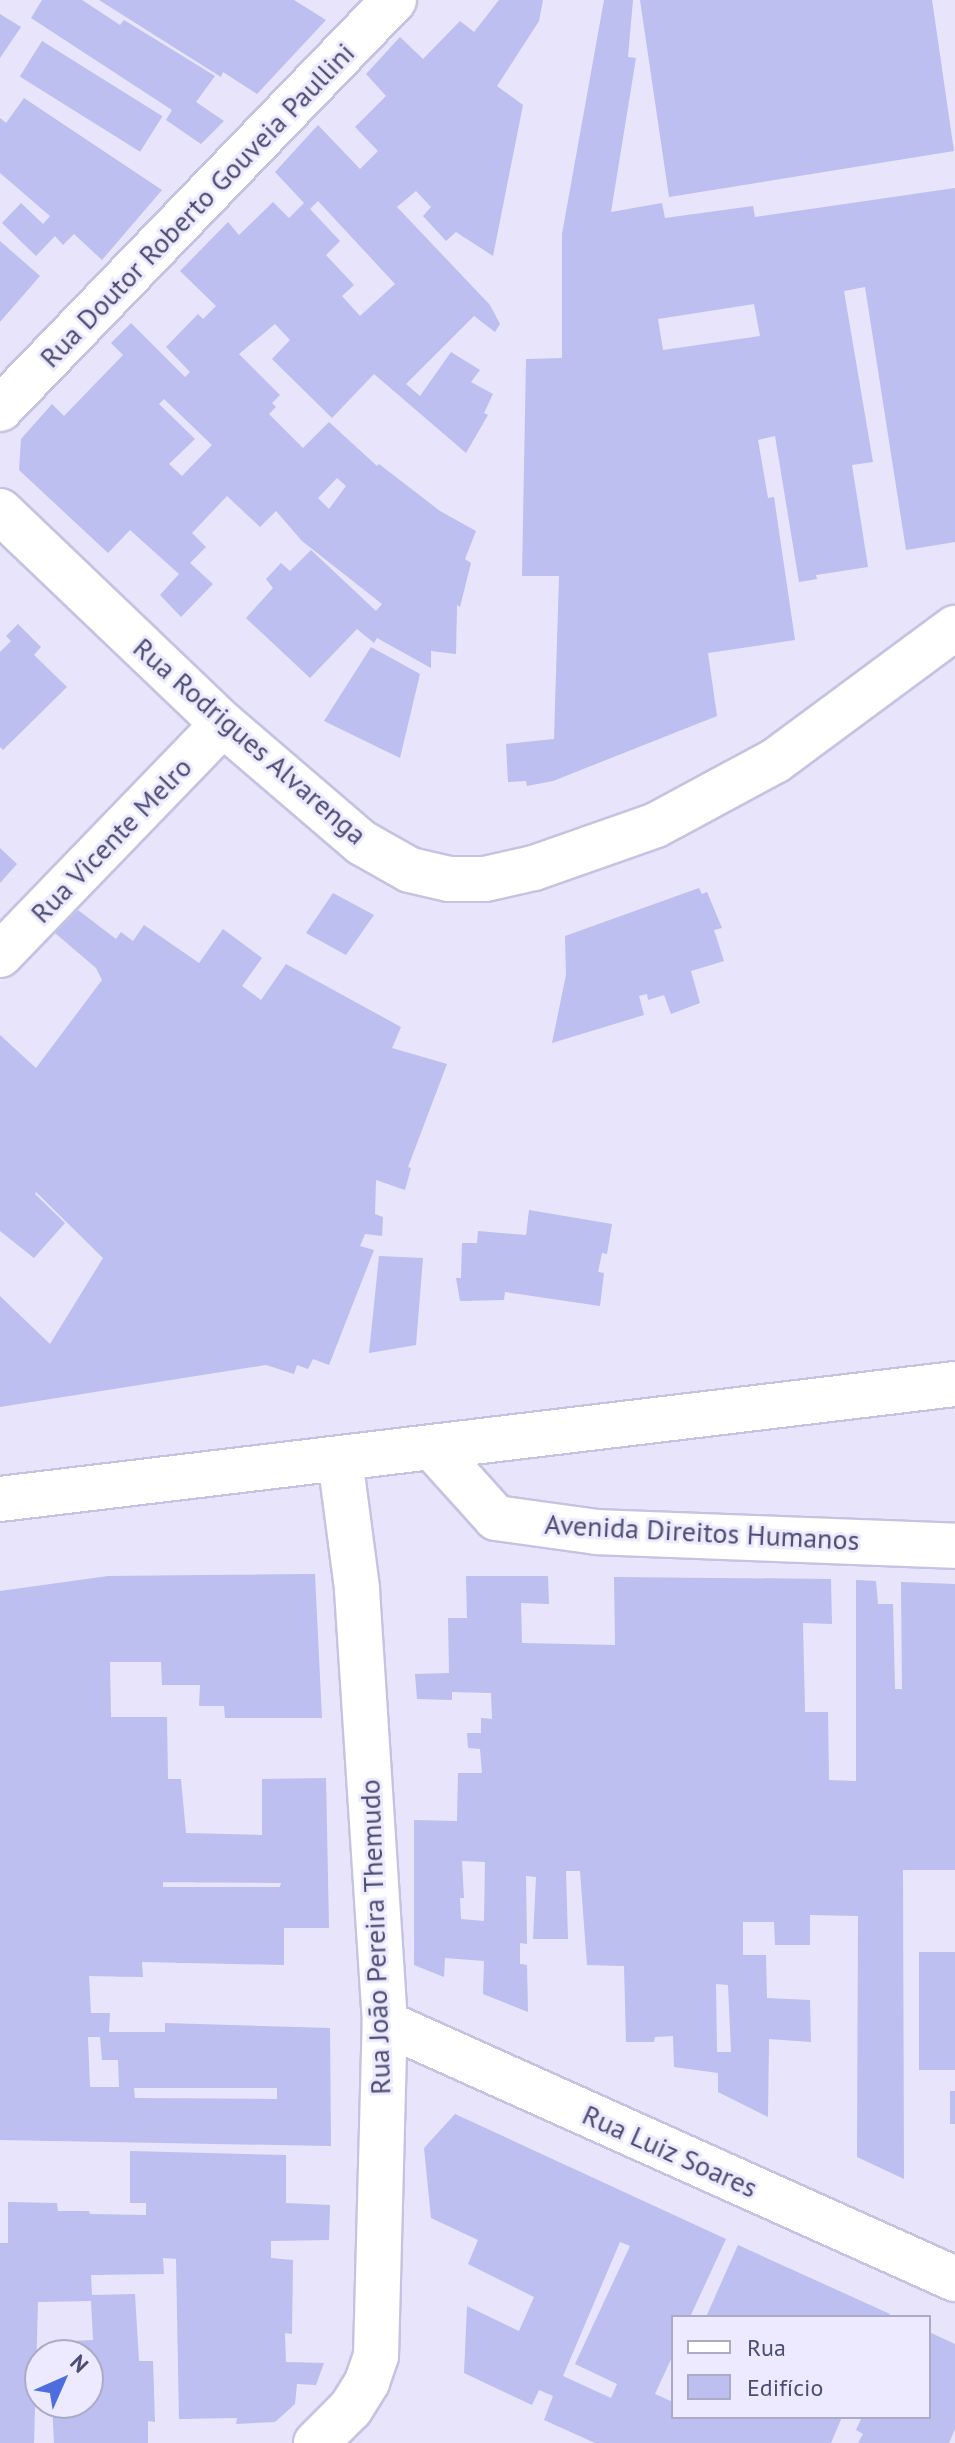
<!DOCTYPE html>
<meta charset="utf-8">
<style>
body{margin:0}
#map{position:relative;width:955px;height:2443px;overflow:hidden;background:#e7e4fb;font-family:"PT Sans",sans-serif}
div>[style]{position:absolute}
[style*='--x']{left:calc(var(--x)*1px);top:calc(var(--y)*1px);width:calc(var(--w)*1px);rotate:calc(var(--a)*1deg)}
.building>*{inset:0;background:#bcbfef;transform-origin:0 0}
.roads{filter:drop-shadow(2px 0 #c4c3e1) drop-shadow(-2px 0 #c4c3e1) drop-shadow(0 2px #c4c3e1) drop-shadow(0 -2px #c4c3e1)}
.minor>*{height:44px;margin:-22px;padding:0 22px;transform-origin:22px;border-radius:22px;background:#fff}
.tertiary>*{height:44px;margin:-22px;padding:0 22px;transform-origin:22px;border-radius:22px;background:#fff}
.secondary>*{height:44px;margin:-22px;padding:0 22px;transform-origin:22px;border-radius:22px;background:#fff}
span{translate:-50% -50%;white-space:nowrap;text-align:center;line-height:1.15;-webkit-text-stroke:6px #ede9fe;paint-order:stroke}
.street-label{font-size:28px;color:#4b4e72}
.legend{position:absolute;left:671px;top:2315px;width:260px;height:104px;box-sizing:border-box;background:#ede9fe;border:2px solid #acabc6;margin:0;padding:10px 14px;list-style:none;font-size:24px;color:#4b4e72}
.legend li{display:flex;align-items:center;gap:16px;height:40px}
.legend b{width:40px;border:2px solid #acabc6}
.north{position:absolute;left:24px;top:2339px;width:80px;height:80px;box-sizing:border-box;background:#ede9fe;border:2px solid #acabc6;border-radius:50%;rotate:45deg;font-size:22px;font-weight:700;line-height:32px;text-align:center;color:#4b4e72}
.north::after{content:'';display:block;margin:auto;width:28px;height:36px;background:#4e6edf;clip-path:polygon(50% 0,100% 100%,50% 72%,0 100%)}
</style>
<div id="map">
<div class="building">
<div style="clip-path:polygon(42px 0,82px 0,120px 25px,124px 20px,215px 76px,196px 102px,224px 121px,201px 144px,166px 120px,172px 110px,31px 18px)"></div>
<div style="clip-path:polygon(99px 0,294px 0,326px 20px,257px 94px,223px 72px,221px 77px)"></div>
<div style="clip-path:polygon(evenodd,499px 0,543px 0,539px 21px,497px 86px,523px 105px,493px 256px,456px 232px,446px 241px,423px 216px,431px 207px,416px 191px,397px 207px,490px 305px,500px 324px,495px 332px,474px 316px,406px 384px,420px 396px,451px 352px,480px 370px,471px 382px,493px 394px,484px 413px,488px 415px,466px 453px,374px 374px,332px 418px,272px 359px,290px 340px,275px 324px,239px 354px,280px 395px,272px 403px,276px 407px,269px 414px,303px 448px,329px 422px,377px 466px,379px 464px,440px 511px,476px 531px,465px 559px,471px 563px,460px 607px,457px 605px,456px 654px,431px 651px,431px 668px,377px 638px,374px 643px,357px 629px,310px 678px,246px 618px,273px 588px,266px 579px,281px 563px,290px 571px,311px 550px,376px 611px,382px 604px,302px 541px,276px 511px,260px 527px,227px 496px,192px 533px,206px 547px,190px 563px,213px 584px,181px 617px,160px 595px,179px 574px,130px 530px,108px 553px,19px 470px,21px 439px,52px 404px,64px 416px,123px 355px,111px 343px,131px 323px,185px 377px,190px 372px,166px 347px,198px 314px,203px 319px,216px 306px,180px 271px,228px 222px,239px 235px,273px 202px,289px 218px,304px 203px,275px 172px,318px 125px,360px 169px,378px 151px,355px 127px,386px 96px,366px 74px,400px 37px,423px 59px,460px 21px,474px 32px,499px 0,318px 201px,395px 284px,360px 316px,342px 296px,354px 285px,326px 255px,340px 241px,310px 209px,318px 201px,499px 0,164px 399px,212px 445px,182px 476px,169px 464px,195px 439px,159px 404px,164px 399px,499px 0,337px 478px,346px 486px,329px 509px,318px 498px,337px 478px)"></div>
<div style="clip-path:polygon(evenodd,604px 0,633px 0,628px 57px,636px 58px,611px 212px,662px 203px,665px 218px,753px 206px,755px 217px,955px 188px,955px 542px,906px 550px,865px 287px,844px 291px,873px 462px,852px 465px,868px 567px,816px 575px,817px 579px,799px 582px,775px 436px,758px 440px,768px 498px,774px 497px,795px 640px,708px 653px,717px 716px,553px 781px,527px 786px,526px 781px,508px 782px,506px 744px,554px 739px,559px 576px,522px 576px,526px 359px,562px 358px,562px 234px,604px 0,754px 304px,760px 336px,663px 350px,658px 319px,754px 304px)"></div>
<div style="clip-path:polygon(640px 0,932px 0,954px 151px,669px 197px)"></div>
<div style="clip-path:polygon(0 14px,21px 27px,0 58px)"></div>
<div style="left:42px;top:41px;width:142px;height:42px;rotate:32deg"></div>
<div style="clip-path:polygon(24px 98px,162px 190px,102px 260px,74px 234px,63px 245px,55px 236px,36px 256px,2px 223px,21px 203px,43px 224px,50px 216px,0 173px,0 118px,6px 123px)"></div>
<div style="clip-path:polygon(0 241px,40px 276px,0 322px)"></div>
<div style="clip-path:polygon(18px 624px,41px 647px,34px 655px,67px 687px,3px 750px,0 747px,0 652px,11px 641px,6px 636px)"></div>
<div style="clip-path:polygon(371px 647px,420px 674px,400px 758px,324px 721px)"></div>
<div style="clip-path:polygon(0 848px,17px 864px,0 883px)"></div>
<div style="clip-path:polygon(699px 888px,702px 894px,707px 892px,722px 928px,714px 930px,724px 961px,691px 971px,700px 1003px,671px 1014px,664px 995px,648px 1000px,647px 994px,639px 996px,644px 1015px,552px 1043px,566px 975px,565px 936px)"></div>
<div style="clip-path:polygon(333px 893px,374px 915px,346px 955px,306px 933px)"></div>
<div style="clip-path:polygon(78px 910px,116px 939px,121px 932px,133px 941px,144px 925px,199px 963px,223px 929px,262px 958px,242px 986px,261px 1000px,286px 964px,401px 1027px,392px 1048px,447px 1064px,408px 1167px,411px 1168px,405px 1190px,376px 1180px,375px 1214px,383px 1217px,382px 1236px,365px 1234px,360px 1246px,374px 1250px,329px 1365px,313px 1359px,308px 1369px,297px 1365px,294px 1374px,266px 1365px,0 1407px,0 1296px,50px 1344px,103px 1258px,36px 1192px,35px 1194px,65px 1223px,34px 1258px,0 1231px,0 1035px,36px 1068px,102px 980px,96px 968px,55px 933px)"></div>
<div style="clip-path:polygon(529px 1210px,612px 1224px,607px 1254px,602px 1253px,598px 1272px,604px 1273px,600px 1306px,505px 1292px,504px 1300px,460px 1301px,456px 1278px,461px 1278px,462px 1243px,477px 1243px,478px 1231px,526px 1235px)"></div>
<div style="clip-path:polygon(379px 1256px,423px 1258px,416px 1345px,369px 1353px)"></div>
<div style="clip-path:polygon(evenodd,315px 1574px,322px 1718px,225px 1718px,224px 1706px,199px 1706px,200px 1685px,162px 1685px,161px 1662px,110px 1662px,111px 1717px,167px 1717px,168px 1779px,181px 1779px,186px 1833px,262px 1835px,262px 1779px,326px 1778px,329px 1928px,284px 1928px,284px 1965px,142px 1962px,143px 1977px,89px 1976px,91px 2013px,110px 2013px,109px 2032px,165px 2032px,165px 2023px,330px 2028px,331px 2146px,0 2140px,0 1591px,108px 1576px,315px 1574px,163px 1882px,281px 1883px,280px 1887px,163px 1887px,163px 1882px,315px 1574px,88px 2037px,100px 2037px,102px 2060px,118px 2060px,119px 2087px,90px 2087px,88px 2037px,315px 1574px,134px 2088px,277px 2088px,277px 2099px,135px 2098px,134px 2088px)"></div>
<div style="clip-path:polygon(evenodd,466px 1576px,548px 1576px,549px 1604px,521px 1603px,522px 1643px,615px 1645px,614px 1577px,831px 1579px,832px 1624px,803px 1623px,805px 1712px,828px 1712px,829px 1780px,856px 1781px,856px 1580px,876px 1581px,878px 1604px,893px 1604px,895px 1689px,902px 1689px,901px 1582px,955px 1584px,955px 1870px,903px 1870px,904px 2179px,857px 2157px,858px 1916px,810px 1915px,810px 1945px,775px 1945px,774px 1922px,743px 1922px,743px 1955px,766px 1955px,767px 1998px,810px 2000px,811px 2042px,769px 2039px,768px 2117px,718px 2092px,718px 2073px,674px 2067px,673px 2036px,655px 2037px,654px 2042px,626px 2042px,624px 1966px,587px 1965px,580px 1871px,566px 1871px,568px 1939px,533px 1939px,536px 1877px,526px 1876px,527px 1944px,520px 1943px,520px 1964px,527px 1965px,528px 2012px,483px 1994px,484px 1961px,445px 1958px,444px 1977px,414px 1965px,414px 1820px,457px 1821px,458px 1773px,482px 1773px,480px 1749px,468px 1748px,467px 1733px,481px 1733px,481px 1718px,492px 1719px,491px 1693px,452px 1692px,452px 1700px,417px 1699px,415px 1674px,449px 1673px,448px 1618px,467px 1618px,466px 1576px,462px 1861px,485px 1862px,484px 1921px,461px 1919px,460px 1898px,464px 1898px,462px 1861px,466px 1576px,716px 1984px,728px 1985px,731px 2052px,717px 2052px,716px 1984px)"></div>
<div style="left:955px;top:1952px;width:118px;height:36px;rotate:90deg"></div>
<div style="left:950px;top:2091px;width:5px;height:33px"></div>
<div style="clip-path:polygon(evenodd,455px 2114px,726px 2239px,690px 2317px,673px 2317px,673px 2355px,655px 2394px,673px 2402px,673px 2417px,842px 2417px,831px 2443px,595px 2443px,544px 2420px,553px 2396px,539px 2390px,532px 2405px,464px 2373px,467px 2306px,519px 2331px,534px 2297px,468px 2264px,478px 2240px,431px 2218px,424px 2148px,455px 2114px,620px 2242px,630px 2246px,575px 2364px,617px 2384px,611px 2398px,563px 2376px,620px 2242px)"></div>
<div style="clip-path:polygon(130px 2151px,286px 2155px,286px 2203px,330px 2205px,329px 2240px,271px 2241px,271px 2258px,293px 2260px,292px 2334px,285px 2333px,286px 2362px,324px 2363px,316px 2385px,297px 2384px,295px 2404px,275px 2422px,236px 2424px,237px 2418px,179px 2419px,176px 2259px,163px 2258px,164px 2274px,91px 2275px,92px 2295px,135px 2294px,139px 2361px,153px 2361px,155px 2422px,148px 2421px,148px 2443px,54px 2443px,52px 2403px,88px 2403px,88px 2355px,49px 2355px,49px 2342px,93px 2340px,91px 2301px,38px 2302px,34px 2443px,0 2443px,0 2243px,8px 2243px,8px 2202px,57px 2203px,58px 2211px,89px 2211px,90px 2214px,146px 2215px,146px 2203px,130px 2203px)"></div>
<div style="clip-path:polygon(738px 2245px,890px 2314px,888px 2317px,706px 2317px)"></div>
<div style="clip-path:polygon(929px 2332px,955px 2344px,955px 2429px,949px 2443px,858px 2443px,863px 2434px,856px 2430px,862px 2417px,929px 2417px)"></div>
</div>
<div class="roads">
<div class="minor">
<div style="--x:0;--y:409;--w:568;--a:-46.07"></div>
<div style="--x:0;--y:955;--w:321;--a:-46"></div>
<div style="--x:433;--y:1448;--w:94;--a:48"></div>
<div style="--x:496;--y:1518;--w:102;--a:7.9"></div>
<div style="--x:597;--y:1532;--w:358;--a:2.2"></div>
<div style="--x:385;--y:2023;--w:625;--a:24.19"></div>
<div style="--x:316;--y:2443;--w:49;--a:-45"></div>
<div style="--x:351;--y:2408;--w:31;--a:-58"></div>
<div style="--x:367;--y:2382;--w:28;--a:-71"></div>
<div style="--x:376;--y:2356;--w:333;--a:-88.5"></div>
<div style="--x:385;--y:2023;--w:436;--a:-93.7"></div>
<div style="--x:357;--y:1588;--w:130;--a:-97.5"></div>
</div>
<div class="tertiary">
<div style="--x:0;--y:511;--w:308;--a:43.7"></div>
<div style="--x:223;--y:724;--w:183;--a:40.6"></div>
<div style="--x:362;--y:843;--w:55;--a:29.4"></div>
<div style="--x:410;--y:870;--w:40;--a:13"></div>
<div style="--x:449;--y:879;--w:36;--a:0"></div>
<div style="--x:485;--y:879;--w:50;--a:-12.7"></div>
<div style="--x:534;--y:868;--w:129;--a:-19.4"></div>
<div style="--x:656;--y:825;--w:135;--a:-28.3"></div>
<div style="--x:775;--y:761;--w:224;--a:-36.5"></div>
</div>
<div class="secondary">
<div style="--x:0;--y:1499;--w:962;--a:-6.87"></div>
</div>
</div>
<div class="street-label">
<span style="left:197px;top:205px;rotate:-46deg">Rua Doutor Roberto Gouveia Paullini</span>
<span style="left:250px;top:741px;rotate:41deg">Rua Rodrigues Alvarenga</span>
<span style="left:111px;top:840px;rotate:-46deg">Rua Vicente Melro</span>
<span style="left:702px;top:1532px;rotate:3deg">Avenida Direitos Humanos</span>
<span style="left:375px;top:1937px;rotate:-92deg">Rua João Pereira Themudo</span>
<span style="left:670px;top:2151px;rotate:24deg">Rua Luiz Soares</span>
</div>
<ul class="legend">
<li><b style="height:10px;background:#fff"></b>Rua</li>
<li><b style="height:22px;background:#bcbfef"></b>Edifício</li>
</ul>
<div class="north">N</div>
</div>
